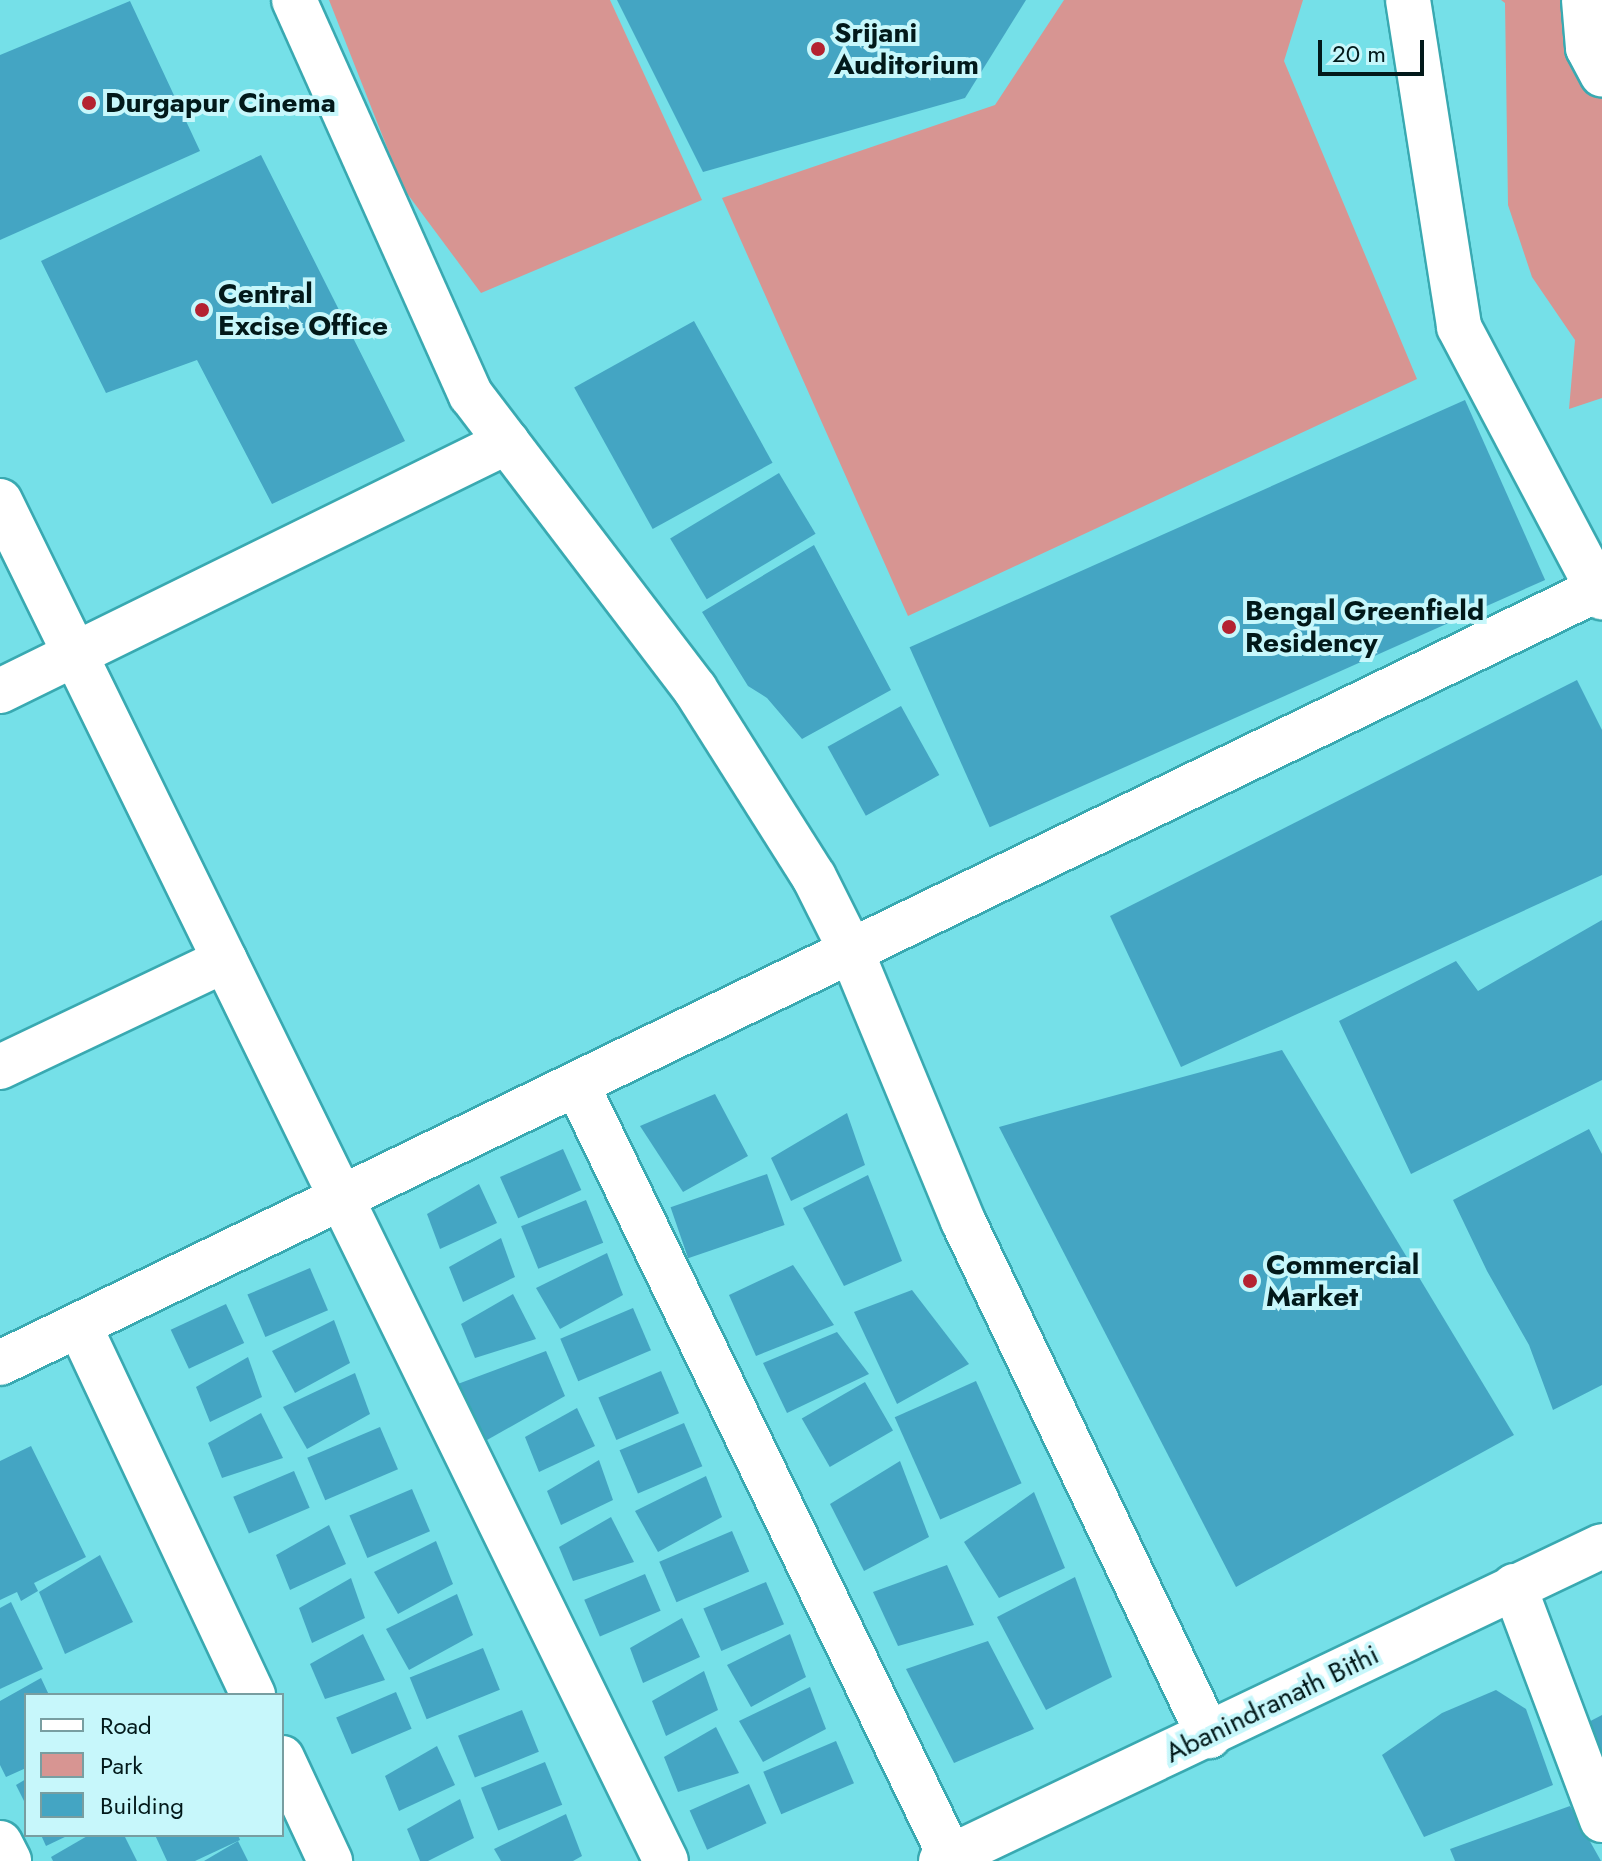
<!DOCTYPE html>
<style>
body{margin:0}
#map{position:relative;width:1602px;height:1861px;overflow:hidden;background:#75e0e8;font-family:Jost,sans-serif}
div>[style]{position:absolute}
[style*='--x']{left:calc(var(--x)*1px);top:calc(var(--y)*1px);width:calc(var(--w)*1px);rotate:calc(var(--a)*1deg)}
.green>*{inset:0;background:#d79592}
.building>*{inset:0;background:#44a5c3;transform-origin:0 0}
.roads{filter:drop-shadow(2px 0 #39a9b1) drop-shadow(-2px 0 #39a9b1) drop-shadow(0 2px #39a9b1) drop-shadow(0 -2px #39a9b1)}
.minor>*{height:44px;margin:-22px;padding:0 22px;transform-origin:22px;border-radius:22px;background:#fff}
.dots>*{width:22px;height:22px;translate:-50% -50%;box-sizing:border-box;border:4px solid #c7f7fb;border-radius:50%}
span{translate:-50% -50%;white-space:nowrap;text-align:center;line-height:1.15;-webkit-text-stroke:8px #c7f7fb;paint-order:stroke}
.poi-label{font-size:28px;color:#02191a;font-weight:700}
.left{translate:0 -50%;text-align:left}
.street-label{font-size:28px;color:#02191a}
.legend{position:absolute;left:24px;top:1693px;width:260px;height:144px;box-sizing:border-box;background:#c7f7fb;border:2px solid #789ea1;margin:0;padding:10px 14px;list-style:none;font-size:24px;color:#02191a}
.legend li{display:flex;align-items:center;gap:16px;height:40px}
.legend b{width:40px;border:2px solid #789ea1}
.scale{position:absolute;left:1318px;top:40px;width:106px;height:36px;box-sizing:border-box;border:4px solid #02191a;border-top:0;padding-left:10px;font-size:24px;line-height:28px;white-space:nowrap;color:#02191a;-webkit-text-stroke:6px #c7f7fb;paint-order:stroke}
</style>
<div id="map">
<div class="green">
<div style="clip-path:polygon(329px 0,610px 0,702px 200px,481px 293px,403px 188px)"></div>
<div style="clip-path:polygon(1064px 0,1303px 0,1284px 61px,1417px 379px,908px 616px,722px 198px,995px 105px)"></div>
<div style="clip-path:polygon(1501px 0,1602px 0,1602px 398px,1569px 409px,1575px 340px,1532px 277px,1508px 205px,1505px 3px)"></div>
</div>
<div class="building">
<div style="clip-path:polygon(617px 0,1026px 0,965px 98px,703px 172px)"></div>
<div style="clip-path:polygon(130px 1px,200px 151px,0 240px,0 55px)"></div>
<div style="clip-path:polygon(261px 155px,405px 441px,272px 504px,197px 360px,106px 393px,41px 261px)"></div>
<div style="left:694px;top:321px;width:162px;height:137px;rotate:61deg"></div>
<div style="left:1465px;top:400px;width:197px;height:608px;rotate:66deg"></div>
<div style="left:779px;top:473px;width:71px;height:127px;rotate:59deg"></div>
<div style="clip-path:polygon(814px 545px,891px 690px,802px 739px,767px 698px,748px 686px,702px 612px)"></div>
<div style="clip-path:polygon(1577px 680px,1602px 730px,1602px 875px,1181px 1067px,1110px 916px)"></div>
<div style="left:901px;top:706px;width:79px;height:84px;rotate:61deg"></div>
<div style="clip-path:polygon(1602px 920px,1602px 1080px,1411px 1174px,1339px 1021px,1456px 961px,1478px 991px)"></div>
<div style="clip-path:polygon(1282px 1050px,1514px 1435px,1236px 1587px,999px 1127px)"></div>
<div style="clip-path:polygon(715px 1094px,748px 1156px,683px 1192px,640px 1126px)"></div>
<div style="clip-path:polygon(847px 1113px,865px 1165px,791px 1201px,771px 1158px)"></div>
<div style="clip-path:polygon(1589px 1129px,1602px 1154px,1602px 1385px,1553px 1410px,1529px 1345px,1487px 1271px,1453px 1200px)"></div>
<div style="left:563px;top:1149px;width:45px;height:69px;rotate:66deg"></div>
<div style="left:767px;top:1174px;width:54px;height:102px;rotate:71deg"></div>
<div style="clip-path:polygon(868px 1175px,902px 1261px,844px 1286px,803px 1208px)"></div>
<div style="clip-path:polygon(479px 1184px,497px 1223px,440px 1249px,427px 1214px)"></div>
<div style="left:586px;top:1200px;width:46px;height:70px;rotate:68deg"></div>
<div style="clip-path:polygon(501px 1238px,515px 1277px,463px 1302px,449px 1267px)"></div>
<div style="clip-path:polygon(607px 1253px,623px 1295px,560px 1329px,536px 1288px)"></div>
<div style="clip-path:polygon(793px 1265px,834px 1325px,756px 1356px,729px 1295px)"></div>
<div style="left:310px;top:1268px;width:46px;height:68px;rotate:67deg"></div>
<div style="clip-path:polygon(912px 1290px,969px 1364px,897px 1404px,854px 1312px)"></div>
<div style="clip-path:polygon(513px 1294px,536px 1339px,475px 1358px,461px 1324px)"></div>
<div style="left:226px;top:1304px;width:43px;height:61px;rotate:65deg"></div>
<div style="left:633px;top:1308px;width:46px;height:79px;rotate:67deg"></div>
<div style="clip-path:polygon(334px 1320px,350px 1363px,295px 1393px,272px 1351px)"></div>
<div style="clip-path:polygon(837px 1332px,869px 1374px,787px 1413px,763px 1363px)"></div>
<div style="clip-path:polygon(546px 1351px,565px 1396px,480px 1444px,455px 1385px)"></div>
<div style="clip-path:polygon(248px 1357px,262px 1397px,210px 1422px,196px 1387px)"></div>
<div style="left:661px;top:1371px;width:46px;height:68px;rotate:67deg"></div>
<div style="clip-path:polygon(355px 1373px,370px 1414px,307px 1449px,283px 1407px)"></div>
<div style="left:976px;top:1381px;width:112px;height:89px;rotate:66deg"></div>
<div style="left:865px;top:1382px;width:56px;height:73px;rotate:60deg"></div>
<div style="clip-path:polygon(577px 1408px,595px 1446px,539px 1472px,525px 1437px)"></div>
<div style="clip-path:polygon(261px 1413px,283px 1458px,222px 1478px,208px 1443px)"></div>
<div style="left:684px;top:1423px;width:47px;height:70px;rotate:67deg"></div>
<div style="left:380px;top:1427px;width:46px;height:79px;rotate:67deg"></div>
<div style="clip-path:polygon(31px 1446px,86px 1557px,34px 1583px,38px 1591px,21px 1601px,17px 1592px,0 1600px,0 1461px)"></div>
<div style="clip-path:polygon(599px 1460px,613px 1500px,561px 1525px,547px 1491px)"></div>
<div style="clip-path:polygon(900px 1461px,929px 1537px,864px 1571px,830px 1504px)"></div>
<div style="left:294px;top:1471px;width:40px;height:66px;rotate:67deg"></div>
<div style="clip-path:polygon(706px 1476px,722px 1517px,658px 1552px,635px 1511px)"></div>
<div style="left:412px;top:1489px;width:46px;height:68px;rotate:67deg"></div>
<div style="clip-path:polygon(1034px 1492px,1065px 1568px,999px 1598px,964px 1542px)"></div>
<div style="clip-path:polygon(611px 1517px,634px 1562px,573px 1581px,559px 1547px)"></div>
<div style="clip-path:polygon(329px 1525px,346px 1564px,290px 1590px,276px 1555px)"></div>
<div style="left:732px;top:1531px;width:44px;height:79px;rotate:67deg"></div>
<div style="clip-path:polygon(436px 1541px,453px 1584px,398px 1614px,374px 1572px)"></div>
<div style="clip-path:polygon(100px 1555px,133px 1622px,65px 1654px,39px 1592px)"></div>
<div style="clip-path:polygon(947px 1565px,974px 1625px,898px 1646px,873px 1592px)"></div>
<div style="left:645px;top:1574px;width:40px;height:66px;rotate:67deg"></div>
<div style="clip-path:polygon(1075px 1577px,1112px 1677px,1046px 1710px,997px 1617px)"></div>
<div style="clip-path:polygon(351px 1578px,365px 1618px,312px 1643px,299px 1608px)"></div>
<div style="left:766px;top:1582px;width:46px;height:68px;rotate:67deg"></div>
<div style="clip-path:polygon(457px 1594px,473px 1635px,409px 1670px,386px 1629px)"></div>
<div style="clip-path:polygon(11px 1602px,43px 1669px,0 1689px,0 1608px)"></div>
<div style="clip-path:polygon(682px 1618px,700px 1657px,643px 1683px,630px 1648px)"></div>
<div style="clip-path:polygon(363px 1634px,385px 1680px,325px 1699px,310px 1664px)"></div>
<div style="clip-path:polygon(790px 1634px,806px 1677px,751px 1707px,727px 1665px)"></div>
<div style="clip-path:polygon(988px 1641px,1034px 1729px,954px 1763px,906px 1669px)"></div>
<div style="left:483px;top:1648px;width:45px;height:79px;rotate:68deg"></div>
<div style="clip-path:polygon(704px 1671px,718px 1710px,666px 1736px,652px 1701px)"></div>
<div style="clip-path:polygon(41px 1678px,49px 1695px,26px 1695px,26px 1768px,6px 1777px,0 1765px,0 1701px)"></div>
<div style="clip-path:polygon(810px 1687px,826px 1729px,763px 1762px,739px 1721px)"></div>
<div style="clip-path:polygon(1496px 1690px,1526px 1709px,1553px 1785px,1424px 1837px,1382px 1755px,1442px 1713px)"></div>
<div style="left:396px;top:1692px;width:40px;height:65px;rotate:67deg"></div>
<div style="left:522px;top:1710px;width:45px;height:69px;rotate:68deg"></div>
<div style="clip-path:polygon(1602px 1715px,1602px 1780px,1579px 1727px)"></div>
<div style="clip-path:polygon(716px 1727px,739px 1773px,678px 1792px,664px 1757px)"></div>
<div style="left:836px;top:1741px;width:46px;height:79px;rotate:67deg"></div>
<div style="clip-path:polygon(437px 1746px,455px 1785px,399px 1811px,385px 1776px)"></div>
<div style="left:545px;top:1762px;width:46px;height:69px;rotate:68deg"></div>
<div style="clip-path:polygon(26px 1779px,26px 1805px,16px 1785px)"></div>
<div style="left:749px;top:1784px;width:43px;height:65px;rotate:66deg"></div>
<div style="clip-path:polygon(460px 1799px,474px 1838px,428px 1861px,420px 1861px,407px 1829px)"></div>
<div style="clip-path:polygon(1570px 1806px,1601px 1861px,1455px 1861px,1450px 1849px)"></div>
<div style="clip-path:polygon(566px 1814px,582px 1856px,573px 1861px,501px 1861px,494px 1849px)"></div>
<div style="clip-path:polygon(41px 1835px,69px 1835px,46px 1846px)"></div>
<div style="clip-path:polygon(89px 1835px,124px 1835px,137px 1861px,53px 1861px,51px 1857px)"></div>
<div style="clip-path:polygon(155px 1835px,238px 1835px,240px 1840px,195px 1861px,167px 1861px)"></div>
<div style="clip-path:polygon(238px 1841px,248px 1861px,204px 1861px)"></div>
</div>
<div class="roads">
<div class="minor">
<div style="--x:294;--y:0;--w:433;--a:65.9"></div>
<div style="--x:471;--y:395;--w:370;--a:52.7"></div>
<div style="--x:695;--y:689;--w:222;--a:57.7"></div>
<div style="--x:814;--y:877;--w:85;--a:63.4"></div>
<div style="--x:852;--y:953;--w:290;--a:67.5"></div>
<div style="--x:963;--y:1221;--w:571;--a:64.47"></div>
<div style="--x:1408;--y:0;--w:331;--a:81.1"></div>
<div style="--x:1459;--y:327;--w:306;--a:62.1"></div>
<div style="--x:1584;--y:0;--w:48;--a:85.2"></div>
<div style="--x:1588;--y:48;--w:30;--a:62"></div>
<div style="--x:0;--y:501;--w:1514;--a:63.91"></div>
<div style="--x:0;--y:691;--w:565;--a:-26.16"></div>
<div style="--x:0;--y:1067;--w:249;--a:-25.4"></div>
<div style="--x:577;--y:1085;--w:856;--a:64.18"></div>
<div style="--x:79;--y:1325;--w:409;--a:64.8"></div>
<div style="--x:0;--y:1363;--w:1776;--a:-25.84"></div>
<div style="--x:1514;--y:1586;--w:250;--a:69.4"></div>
<div style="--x:282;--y:1758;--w:114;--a:65"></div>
<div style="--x:0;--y:1843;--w:20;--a:63"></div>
<div style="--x:941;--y:1861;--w:732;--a:-25.48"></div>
</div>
</div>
<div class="dots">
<div style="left:818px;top:49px;background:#b42231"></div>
<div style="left:89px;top:103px;background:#b42231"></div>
<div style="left:202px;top:310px;background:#b42231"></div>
<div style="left:1229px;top:627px;background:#b42231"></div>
<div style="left:1250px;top:1281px;background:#b42231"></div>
</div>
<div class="poi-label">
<span class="left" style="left:834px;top:49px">Srijani<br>Auditorium</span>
<span class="left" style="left:105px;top:103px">Durgapur Cinema</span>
<span class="left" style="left:218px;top:310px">Central<br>Excise Office</span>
<span class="left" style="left:1245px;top:627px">Bengal Greenfield<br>Residency</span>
<span class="left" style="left:1266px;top:1281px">Commercial<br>Market</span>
</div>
<div class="street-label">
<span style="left:1272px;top:1704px;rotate:-26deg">Abanindranath Bithi</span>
</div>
<ul class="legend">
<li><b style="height:10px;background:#fff"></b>Road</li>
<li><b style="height:22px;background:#d79592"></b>Park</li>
<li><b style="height:22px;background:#44a5c3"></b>Building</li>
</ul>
<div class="scale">20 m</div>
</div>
